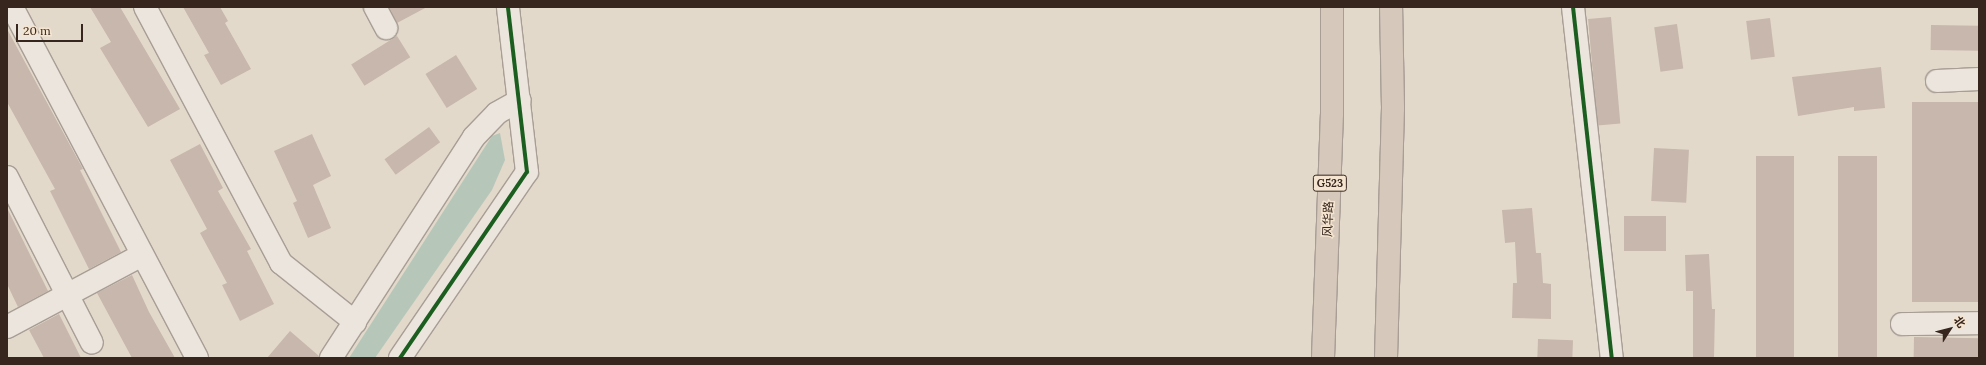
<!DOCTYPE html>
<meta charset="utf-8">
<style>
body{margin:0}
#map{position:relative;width:1986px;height:365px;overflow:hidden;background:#e3d9cb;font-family:Lora,"Noto Sans SC",serif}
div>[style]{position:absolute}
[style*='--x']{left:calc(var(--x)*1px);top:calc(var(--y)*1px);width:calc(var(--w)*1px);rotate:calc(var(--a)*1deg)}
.water>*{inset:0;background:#b6c7ba}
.building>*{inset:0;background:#c7b7ac;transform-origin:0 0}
.roads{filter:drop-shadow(1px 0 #a89e95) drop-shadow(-1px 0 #a89e95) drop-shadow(0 1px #a89e95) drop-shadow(0 -1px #a89e95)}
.minor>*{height:22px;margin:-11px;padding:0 11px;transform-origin:11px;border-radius:11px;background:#ebe5dd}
.highway>*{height:22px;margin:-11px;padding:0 11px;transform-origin:11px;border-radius:11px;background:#d6c9bc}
.cycleway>*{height:4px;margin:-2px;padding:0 2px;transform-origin:2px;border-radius:2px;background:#1b5e20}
span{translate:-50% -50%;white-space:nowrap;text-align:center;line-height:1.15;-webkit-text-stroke:3px #f5e5d0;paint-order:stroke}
.shield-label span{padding:1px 3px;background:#f5e5d0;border:1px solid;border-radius:3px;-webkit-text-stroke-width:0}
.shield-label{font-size:11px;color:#36261d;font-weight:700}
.street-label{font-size:12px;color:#36261d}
.frame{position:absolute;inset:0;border:8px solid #36261d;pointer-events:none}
.north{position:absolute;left:1930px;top:309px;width:40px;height:40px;-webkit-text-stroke:3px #f5e5d0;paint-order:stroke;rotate:54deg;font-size:11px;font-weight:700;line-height:16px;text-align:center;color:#36261d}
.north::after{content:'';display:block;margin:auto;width:14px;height:18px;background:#36261d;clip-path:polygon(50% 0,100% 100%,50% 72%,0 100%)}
.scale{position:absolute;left:16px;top:24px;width:67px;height:18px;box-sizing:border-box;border:2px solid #36261d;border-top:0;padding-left:5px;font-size:12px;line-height:14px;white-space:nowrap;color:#36261d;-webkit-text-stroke:3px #f5e5d0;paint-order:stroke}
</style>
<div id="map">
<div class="water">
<div style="clip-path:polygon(500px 133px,505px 160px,492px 190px,375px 358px,349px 358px,492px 136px)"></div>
</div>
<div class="building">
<div style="clip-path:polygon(90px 7px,120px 7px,180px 109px,148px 127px,100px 48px,111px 42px)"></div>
<div style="clip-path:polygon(183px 7px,220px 7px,228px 21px,225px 23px,251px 69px,221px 85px,204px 55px,209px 53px)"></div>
<div style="clip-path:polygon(389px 7px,427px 7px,397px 23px)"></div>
<div style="left:1611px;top:17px;width:107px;height:23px;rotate:85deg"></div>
<div style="left:1770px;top:18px;width:39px;height:24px;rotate:83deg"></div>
<div style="left:1677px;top:24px;width:45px;height:23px;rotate:82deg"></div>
<div style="left:1931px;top:25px;width:48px;height:25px;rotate:1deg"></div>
<div style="clip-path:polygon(7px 29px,83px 169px,80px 170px,121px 252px,89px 269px,50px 191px,55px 189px,7px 102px)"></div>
<div style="left:397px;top:36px;width:25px;height:54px;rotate:58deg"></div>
<div style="left:456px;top:55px;width:40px;height:36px;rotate:58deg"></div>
<div style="clip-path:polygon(1881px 67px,1885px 108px,1854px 111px,1854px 107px,1798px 116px,1792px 77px)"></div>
<div style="left:1979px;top:102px;width:200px;height:67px;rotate:90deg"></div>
<div style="left:429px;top:127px;width:19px;height:55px;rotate:54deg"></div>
<div style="clip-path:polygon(312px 134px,331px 176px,313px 185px,331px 228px,308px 238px,293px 203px,297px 201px,274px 151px)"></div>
<div style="clip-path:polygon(200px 144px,223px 188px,218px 191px,251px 249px,247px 251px,274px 304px,240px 321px,222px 285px,227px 283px,200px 233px,207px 229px,170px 160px)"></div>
<div style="left:1654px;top:148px;width:35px;height:53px;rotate:3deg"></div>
<div style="left:1756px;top:156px;width:38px;height:202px"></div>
<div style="left:1838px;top:156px;width:39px;height:202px"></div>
<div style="clip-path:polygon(7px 208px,48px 291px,18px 307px,7px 284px)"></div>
<div style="clip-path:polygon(1532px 208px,1536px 253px,1541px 253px,1543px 283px,1551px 284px,1551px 319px,1512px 318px,1513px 283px,1517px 283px,1515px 242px,1505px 243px,1502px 210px)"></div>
<div style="left:1624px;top:216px;width:42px;height:35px"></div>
<div style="clip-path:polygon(1709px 254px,1712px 309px,1715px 309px,1714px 358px,1693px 358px,1693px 291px,1686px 291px,1685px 255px)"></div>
<div style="clip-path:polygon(132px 275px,149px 312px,175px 358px,132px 358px,97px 293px)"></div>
<div style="clip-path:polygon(59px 314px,81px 358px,44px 358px,29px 330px)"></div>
<div style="clip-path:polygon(290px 331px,319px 356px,319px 358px,267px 358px)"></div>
<div style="left:1914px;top:337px;width:65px;height:21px;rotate:1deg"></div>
<div style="left:1538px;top:339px;width:35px;height:19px;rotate:2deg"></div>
</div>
<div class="roads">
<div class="minor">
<div style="--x:12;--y:7;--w:397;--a:62.2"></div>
<div style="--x:145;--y:7;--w:290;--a:62"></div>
<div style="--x:281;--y:263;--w:95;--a:38.6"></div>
<div style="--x:375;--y:7;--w:24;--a:62"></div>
<div style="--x:1573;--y:7;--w:353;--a:83.7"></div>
<div style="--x:1937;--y:81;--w:42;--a:-2.7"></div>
<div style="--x:7;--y:177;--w:186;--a:62.9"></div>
<div style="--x:1902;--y:324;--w:77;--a:-0.7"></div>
<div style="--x:7;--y:327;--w:153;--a:-28.1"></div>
<div style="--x:331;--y:358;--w:263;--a:-57.1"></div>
<div style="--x:474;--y:137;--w:33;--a:-46"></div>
<div style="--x:497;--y:113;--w:26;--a:-29"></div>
<div style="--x:400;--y:358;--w:225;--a:-55.7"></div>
<div style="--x:527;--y:172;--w:166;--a:-96.6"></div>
</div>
<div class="highway">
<div style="--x:1323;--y:358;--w:244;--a:-87.9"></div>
<div style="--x:1332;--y:114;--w:107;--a:-90"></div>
<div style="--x:1386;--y:358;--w:250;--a:-88.4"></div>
<div style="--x:1393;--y:108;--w:101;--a:-91.1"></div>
</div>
</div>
<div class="cycleway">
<div style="--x:1573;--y:7;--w:353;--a:83.7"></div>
<div style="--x:400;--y:358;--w:225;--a:-55.7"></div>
<div style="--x:527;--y:172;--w:166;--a:-96.6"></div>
</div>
<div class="shield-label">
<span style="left:1330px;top:183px">G523</span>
</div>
<div class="street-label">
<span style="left:1328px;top:219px;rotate:-88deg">风华路</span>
</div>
<div class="frame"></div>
<div class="north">北</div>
<div class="scale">20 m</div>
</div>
